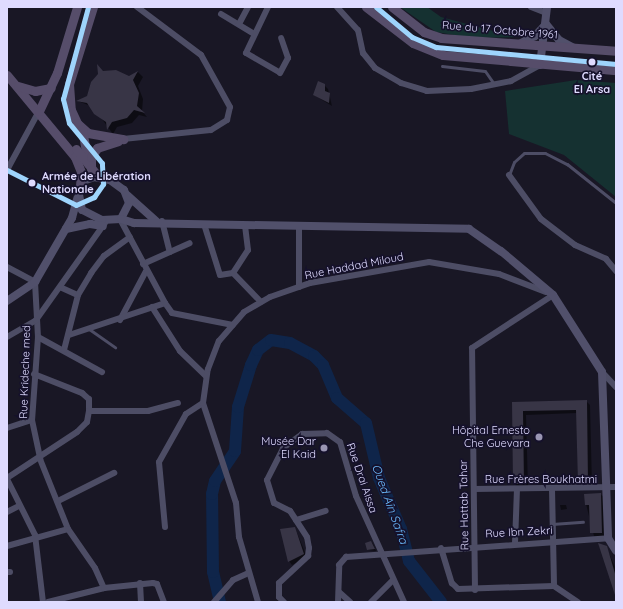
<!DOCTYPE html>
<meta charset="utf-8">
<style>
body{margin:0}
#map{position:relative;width:623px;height:609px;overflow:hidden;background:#191725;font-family:Quicksand,sans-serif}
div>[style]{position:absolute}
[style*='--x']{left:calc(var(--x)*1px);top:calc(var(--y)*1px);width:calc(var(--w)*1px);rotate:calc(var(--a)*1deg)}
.green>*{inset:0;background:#153131}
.shadow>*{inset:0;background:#0007}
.river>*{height:12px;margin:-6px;padding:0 6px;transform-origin:6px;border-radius:6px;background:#0f254a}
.building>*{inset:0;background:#383546}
.lane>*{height:3px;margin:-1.5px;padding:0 1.5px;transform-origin:1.5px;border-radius:1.5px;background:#4d4d65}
.street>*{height:6px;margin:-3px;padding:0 3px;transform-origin:3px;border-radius:3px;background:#4d4d65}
.secondary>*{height:8px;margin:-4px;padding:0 4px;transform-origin:4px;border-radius:4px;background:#51506b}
.primary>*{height:9px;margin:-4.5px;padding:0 4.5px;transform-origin:4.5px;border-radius:4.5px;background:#564d6a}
.tram-1>*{height:5px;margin:-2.5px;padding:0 2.5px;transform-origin:2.5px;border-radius:2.5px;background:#9ed4fc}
.dots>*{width:11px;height:11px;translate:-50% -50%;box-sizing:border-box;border:2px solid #15112b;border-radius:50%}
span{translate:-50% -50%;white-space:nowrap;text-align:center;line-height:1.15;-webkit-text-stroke:3.5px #15112b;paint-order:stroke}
.street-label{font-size:11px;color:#dfdbff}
.stop-label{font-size:11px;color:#dfdbff;font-weight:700}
.left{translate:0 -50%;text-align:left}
.poi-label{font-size:11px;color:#dfdbff}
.right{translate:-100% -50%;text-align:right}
.water-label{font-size:12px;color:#6bbbfd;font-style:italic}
.frame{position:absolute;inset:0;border:8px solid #dfdbff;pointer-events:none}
</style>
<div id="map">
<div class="green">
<div style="clip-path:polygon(400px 7px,427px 7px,441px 17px,516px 37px,472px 38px,436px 32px)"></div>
<div style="clip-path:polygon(576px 80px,616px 83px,616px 197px,564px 155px,509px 134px,505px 91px)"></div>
</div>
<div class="shadow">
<div style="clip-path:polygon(103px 72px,129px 77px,138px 72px,143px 77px,138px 86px,143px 99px,142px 111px,147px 117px,139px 115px,132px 123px,117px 127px,113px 134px,93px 107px,78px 101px,88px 97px)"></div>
<div style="clip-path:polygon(324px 85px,328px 89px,332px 106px,314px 95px)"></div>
<div style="clip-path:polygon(586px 401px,590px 405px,592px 486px,579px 483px,577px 413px,526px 415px,528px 487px,518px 487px,514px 484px,513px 403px)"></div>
<div style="clip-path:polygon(600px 494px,604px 497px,605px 536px,594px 536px,586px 504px)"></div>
<div style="clip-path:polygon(560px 505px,566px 505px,567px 509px,561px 510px)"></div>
<div style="clip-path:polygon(295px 528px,307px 557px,292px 565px,289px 561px)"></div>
<div style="clip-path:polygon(371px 542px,373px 544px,376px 551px,368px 550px)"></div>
<div style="clip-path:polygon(606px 547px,616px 569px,616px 597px)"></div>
</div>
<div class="river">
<div style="--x:220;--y:602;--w:31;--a:-103"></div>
<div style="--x:213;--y:572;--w:78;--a:-90.7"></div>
<div style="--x:212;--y:494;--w:13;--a:-77"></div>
<div style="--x:215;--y:481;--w:36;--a:-56"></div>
<div style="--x:235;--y:451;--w:44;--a:-86.1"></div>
<div style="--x:238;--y:407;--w:44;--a:-72.8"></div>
<div style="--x:251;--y:365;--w:17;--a:-65"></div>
<div style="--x:258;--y:350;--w:16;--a:-38"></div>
<div style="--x:271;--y:340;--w:19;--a:9"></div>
<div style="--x:290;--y:343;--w:27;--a:28"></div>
<div style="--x:314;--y:356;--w:13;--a:45"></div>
<div style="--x:323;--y:365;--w:36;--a:67"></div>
<div style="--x:337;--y:398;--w:38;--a:41"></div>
<div style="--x:366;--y:423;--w:57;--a:76.7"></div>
<div style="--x:379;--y:478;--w:56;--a:66.7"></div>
<div style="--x:401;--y:529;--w:33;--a:76"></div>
<div style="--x:409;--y:561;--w:52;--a:52"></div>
</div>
<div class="building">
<div style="clip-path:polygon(97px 64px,103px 71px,116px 70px,129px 76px,138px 71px,133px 80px,139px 93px,137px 106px,145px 113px,134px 110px,127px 118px,112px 122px,107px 130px,106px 122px,94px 114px,87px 103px,76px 101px,87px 96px,91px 82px,98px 74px)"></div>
<div style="clip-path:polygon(318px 81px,325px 84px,325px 91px,330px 93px,329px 103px,313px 95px)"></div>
<div style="clip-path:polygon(587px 400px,588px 483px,578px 483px,576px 410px,523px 411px,524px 484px,513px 484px,512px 402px)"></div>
<div style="clip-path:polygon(601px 493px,602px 533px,590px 533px,589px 505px,585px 505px,584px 494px)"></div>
<div style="clip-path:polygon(295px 527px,304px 554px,288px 562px,280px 529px)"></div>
<div style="clip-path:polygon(371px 541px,375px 549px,367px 550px,365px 543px)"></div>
<div style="clip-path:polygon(598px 543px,607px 546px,616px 577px,616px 598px)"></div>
</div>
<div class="lane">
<div style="--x:442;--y:66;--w:43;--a:6.6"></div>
<div style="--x:485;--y:71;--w:16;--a:55"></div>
<div style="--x:509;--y:175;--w:14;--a:-69"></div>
<div style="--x:514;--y:162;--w:13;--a:-42"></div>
<div style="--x:524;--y:153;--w:21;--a:0"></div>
<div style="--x:545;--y:153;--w:25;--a:27"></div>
<div style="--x:567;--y:164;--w:63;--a:38.5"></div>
<div style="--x:89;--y:329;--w:32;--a:35"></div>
<div style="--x:552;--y:524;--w:31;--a:-4"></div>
</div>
<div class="street">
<div style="--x:268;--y:7;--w:51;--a:115.6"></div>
<div style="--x:246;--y:53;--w:39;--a:30"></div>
<div style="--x:280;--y:73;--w:17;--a:-62"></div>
<div style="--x:288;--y:58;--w:21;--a:-109"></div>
<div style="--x:337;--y:7;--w:31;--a:48"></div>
<div style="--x:358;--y:30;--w:24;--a:78"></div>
<div style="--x:363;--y:53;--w:19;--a:51"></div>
<div style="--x:375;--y:68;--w:30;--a:30"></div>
<div style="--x:401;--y:83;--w:27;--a:17"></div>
<div style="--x:427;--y:91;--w:44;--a:-2.6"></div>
<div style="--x:471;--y:89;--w:41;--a:-11.3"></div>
<div style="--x:511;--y:81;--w:33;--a:-29"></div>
<div style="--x:531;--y:7;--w:17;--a:21"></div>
<div style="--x:221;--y:14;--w:39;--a:31"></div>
<div style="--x:239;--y:24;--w:19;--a:-62"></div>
<div style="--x:123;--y:139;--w:88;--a:-5.8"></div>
<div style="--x:211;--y:130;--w:19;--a:-32"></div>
<div style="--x:227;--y:120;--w:13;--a:-77"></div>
<div style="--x:230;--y:107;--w:60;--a:-119.1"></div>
<div style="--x:201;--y:55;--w:80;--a:-143.1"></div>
<div style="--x:7;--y:170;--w:67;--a:-61.5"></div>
<div style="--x:509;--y:175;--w:54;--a:54"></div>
<div style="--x:541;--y:219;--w:43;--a:37.4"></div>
<div style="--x:575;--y:245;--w:34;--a:24"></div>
<div style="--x:606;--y:259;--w:16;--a:50"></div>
<div style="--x:162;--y:221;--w:32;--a:76"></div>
<div style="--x:204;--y:224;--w:53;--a:72.6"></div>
<div style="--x:220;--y:275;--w:13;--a:-9"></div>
<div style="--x:233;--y:273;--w:27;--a:-57"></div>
<div style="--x:248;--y:250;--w:25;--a:-97"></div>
<div style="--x:143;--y:264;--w:51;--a:-24.1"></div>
<div style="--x:7;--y:267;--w:32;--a:28"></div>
<div style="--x:35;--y:282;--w:55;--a:86.9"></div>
<div style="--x:38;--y:337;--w:83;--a:94.1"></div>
<div style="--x:32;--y:420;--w:40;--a:78"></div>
<div style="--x:40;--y:459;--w:75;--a:68.2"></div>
<div style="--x:68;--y:529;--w:47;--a:55.3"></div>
<div style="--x:95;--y:568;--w:22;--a:66"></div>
<div style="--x:233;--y:273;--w:40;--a:46"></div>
<div style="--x:299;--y:287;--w:62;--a:-90"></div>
<div style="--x:62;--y:288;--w:17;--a:24"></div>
<div style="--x:165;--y:303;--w:12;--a:55"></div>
<div style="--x:172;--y:313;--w:62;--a:11.1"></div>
<div style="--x:152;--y:307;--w:52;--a:57.5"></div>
<div style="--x:180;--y:351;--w:36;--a:44"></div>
<div style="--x:120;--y:320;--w:55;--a:-62"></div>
<div style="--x:69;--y:335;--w:101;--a:-18.4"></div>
<div style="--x:165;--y:303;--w:95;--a:-118.2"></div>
<div style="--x:7;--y:337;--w:34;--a:-30"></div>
<div style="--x:36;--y:320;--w:119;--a:-54.6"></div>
<div style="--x:38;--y:337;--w:73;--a:28.7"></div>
<div style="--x:64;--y:350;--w:57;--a:-75.7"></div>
<div style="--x:78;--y:295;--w:26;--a:-59"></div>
<div style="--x:91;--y:273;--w:21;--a:-53"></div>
<div style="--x:104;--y:256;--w:32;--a:-36"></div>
<div style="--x:602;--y:372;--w:21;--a:47"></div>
<div style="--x:34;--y:374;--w:52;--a:21.6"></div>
<div style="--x:82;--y:393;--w:9;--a:41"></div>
<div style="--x:89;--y:399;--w:12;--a:90"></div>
<div style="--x:7;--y:428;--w:26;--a:-18"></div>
<div style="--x:7;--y:478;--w:84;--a:-33.3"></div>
<div style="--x:77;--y:432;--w:14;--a:-45"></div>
<div style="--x:87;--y:422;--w:11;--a:-80"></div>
<div style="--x:89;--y:411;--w:59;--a:0"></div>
<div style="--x:148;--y:411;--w:31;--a:-15"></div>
<div style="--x:7;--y:479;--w:63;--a:63.4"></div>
<div style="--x:35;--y:535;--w:67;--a:83.2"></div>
<div style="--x:474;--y:489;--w:142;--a:-0.8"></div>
<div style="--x:552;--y:489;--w:97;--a:88.8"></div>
<div style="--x:58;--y:501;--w:63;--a:-26.6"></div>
<div style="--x:7;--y:512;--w:13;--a:-27"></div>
<div style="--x:296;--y:520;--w:31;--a:-17"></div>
<div style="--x:165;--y:527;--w:65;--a:-95.3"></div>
<div style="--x:159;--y:462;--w:55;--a:-60.6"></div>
<div style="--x:186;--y:414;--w:20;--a:-33"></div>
<div style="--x:515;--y:543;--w:54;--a:-87.9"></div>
<div style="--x:7;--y:546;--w:63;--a:-15.6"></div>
<div style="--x:441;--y:548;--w:37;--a:73"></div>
<div style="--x:452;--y:583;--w:8;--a:45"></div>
<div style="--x:458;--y:589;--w:96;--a:-1.8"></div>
<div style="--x:554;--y:586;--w:29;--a:34"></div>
<div style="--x:7;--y:572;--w:3;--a:0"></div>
<div style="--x:140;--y:583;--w:19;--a:87"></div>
<div style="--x:475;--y:590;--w:242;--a:-90.7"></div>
<div style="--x:472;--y:348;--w:97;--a:-33.2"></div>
<div style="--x:339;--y:592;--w:15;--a:42"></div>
<div style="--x:48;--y:602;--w:58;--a:-14"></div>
<div style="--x:104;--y:588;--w:49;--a:-5.8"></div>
<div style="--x:153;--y:583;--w:4;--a:14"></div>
<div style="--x:157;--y:584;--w:19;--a:69"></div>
<div style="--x:214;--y:602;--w:29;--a:-49"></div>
<div style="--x:233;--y:580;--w:17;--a:-24"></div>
<div style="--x:258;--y:602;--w:68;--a:-106.3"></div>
<div style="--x:239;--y:537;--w:34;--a:-95"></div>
<div style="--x:236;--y:503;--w:105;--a:-108.3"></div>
<div style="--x:203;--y:403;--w:34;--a:-82"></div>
<div style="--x:208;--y:369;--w:30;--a:-69"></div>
<div style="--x:219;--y:341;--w:38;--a:-49"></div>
<div style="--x:244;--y:312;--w:30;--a:-30"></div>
<div style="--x:270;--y:297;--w:42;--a:-19.3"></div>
<div style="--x:310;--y:283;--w:121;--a:-10"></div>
<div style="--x:429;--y:262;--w:71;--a:9.7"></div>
<div style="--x:499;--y:274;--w:50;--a:21"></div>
<div style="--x:284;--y:602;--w:7;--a:-135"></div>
<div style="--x:279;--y:597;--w:14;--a:-90"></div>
<div style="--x:279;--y:583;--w:40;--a:-43"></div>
<div style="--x:308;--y:556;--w:8;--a:-83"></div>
<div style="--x:309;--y:548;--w:11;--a:-100"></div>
<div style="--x:307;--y:537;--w:31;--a:-123"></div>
<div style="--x:290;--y:511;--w:18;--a:-153"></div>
<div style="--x:274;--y:503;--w:24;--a:-107"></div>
<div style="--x:267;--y:480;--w:36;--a:-63"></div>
<div style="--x:283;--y:448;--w:24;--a:-36"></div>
<div style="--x:302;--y:434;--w:25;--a:-2"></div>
<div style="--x:327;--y:433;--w:16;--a:35"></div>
<div style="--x:340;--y:442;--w:56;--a:73.5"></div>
<div style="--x:356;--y:496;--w:116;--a:65.6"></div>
<div style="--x:338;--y:602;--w:37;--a:-88"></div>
<div style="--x:339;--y:565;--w:11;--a:-49"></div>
<div style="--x:346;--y:557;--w:263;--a:-4.1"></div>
<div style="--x:371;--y:602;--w:31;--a:-45"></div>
</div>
<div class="secondary">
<div style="--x:546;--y:24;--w:21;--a:51"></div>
<div style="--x:559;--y:40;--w:17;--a:28"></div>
<div style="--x:519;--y:44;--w:18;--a:-27"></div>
<div style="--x:535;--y:36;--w:16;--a:-47"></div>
<div style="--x:540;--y:65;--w:58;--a:-83.1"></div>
<div style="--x:94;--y:177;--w:16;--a:11"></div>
<div style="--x:110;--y:180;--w:17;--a:36"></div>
<div style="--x:124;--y:190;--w:14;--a:69"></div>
<div style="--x:129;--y:203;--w:18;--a:117"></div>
<div style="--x:121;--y:219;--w:19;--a:177"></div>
<div style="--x:102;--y:220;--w:22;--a:-153"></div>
<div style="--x:82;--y:210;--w:20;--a:-101"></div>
<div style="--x:78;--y:190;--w:10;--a:-61"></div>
<div style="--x:83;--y:181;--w:12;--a:-20"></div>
<div style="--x:127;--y:195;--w:39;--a:42"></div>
<div style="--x:121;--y:219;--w:14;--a:17"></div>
<div style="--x:134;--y:223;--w:335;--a:1"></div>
<div style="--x:469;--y:229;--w:39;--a:35"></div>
<div style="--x:501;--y:251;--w:68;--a:40.2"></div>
<div style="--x:553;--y:295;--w:91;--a:57.5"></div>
<div style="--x:602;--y:372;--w:166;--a:87.9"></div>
<div style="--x:608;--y:538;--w:15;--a:58"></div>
<div style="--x:66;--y:229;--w:25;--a:-12"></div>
<div style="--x:90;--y:224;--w:13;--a:9"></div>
<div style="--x:7;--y:301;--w:34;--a:-34"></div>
<div style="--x:35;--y:282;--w:74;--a:-60"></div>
<div style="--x:72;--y:218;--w:20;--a:-75"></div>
</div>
<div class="primary">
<div style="--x:93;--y:7;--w:81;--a:107.3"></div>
<div style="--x:69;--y:84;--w:26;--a:86"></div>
<div style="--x:71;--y:110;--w:14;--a:65"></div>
<div style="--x:77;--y:123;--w:15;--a:42"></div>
<div style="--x:88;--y:133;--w:36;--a:10"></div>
<div style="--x:366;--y:7;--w:59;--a:37.5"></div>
<div style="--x:413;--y:43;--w:32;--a:22"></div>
<div style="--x:443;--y:55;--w:174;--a:5"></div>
<div style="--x:392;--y:7;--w:41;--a:38"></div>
<div style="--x:424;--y:32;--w:18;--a:19"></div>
<div style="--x:441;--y:38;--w:175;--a:4.2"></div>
<div style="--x:7;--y:75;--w:107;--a:50.3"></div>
<div style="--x:75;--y:157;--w:16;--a:68"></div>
<div style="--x:81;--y:172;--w:13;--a:94"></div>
<div style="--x:18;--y:86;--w:18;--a:16"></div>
<div style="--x:35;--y:91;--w:16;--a:-11"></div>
<div style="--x:39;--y:111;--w:42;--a:-64.7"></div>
<div style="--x:57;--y:73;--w:69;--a:-73.1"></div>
<div style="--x:82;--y:129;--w:35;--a:80"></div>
<div style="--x:76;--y:149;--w:36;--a:51"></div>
<div style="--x:91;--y:169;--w:12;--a:-90"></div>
<div style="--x:91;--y:157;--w:11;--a:-56"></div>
<div style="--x:97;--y:148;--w:22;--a:-18"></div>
</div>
<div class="tram-1">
<div style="--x:376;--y:7;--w:47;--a:39.8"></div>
<div style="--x:412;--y:37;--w:26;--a:23"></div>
<div style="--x:436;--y:47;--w:181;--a:5.4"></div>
<div style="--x:7;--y:170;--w:77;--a:26.9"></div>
<div style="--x:76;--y:205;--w:20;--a:-24"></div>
<div style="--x:94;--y:197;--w:16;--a:-55"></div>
<div style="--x:103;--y:184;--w:21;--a:-93"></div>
<div style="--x:102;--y:163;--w:52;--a:-129.5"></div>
<div style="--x:69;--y:123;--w:25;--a:-104"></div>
<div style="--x:63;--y:99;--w:95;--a:-74.8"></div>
</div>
<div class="dots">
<div style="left:592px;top:62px;background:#dfdbff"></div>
<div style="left:32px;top:183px;background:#dfdbff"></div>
<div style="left:539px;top:437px;background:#9a96b3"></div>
<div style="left:324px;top:448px;background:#9a96b3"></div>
</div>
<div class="street-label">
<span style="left:500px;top:30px;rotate:5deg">Rue du 17 Octobre 1961</span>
<span style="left:354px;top:266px;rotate:-11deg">Rue Haddad Miloud</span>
<span style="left:25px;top:372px;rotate:-88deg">Rue Krideche med</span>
<span style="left:362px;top:478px;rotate:71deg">Rue Drai Aissa</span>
<span style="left:541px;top:479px">Rue Frères Boukhatmi</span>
<span style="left:464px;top:505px;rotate:-91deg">Rue Hattab Tahar</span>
<span style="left:519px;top:532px;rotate:-3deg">Rue Ibn Zekri</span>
</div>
<div class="stop-label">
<span style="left:592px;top:83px">Cité<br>El Arsa</span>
<span class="left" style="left:42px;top:183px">Armée de Libération<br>Nationale</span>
</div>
<div class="poi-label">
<span class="right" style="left:530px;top:437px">Hôpital Ernesto<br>Che Guevara</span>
<span class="right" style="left:316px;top:448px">Musée Dar<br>El Kaid</span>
</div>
<div class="water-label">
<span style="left:390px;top:504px;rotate:70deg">Oued Aîn Safra</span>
</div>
<div class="frame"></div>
</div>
